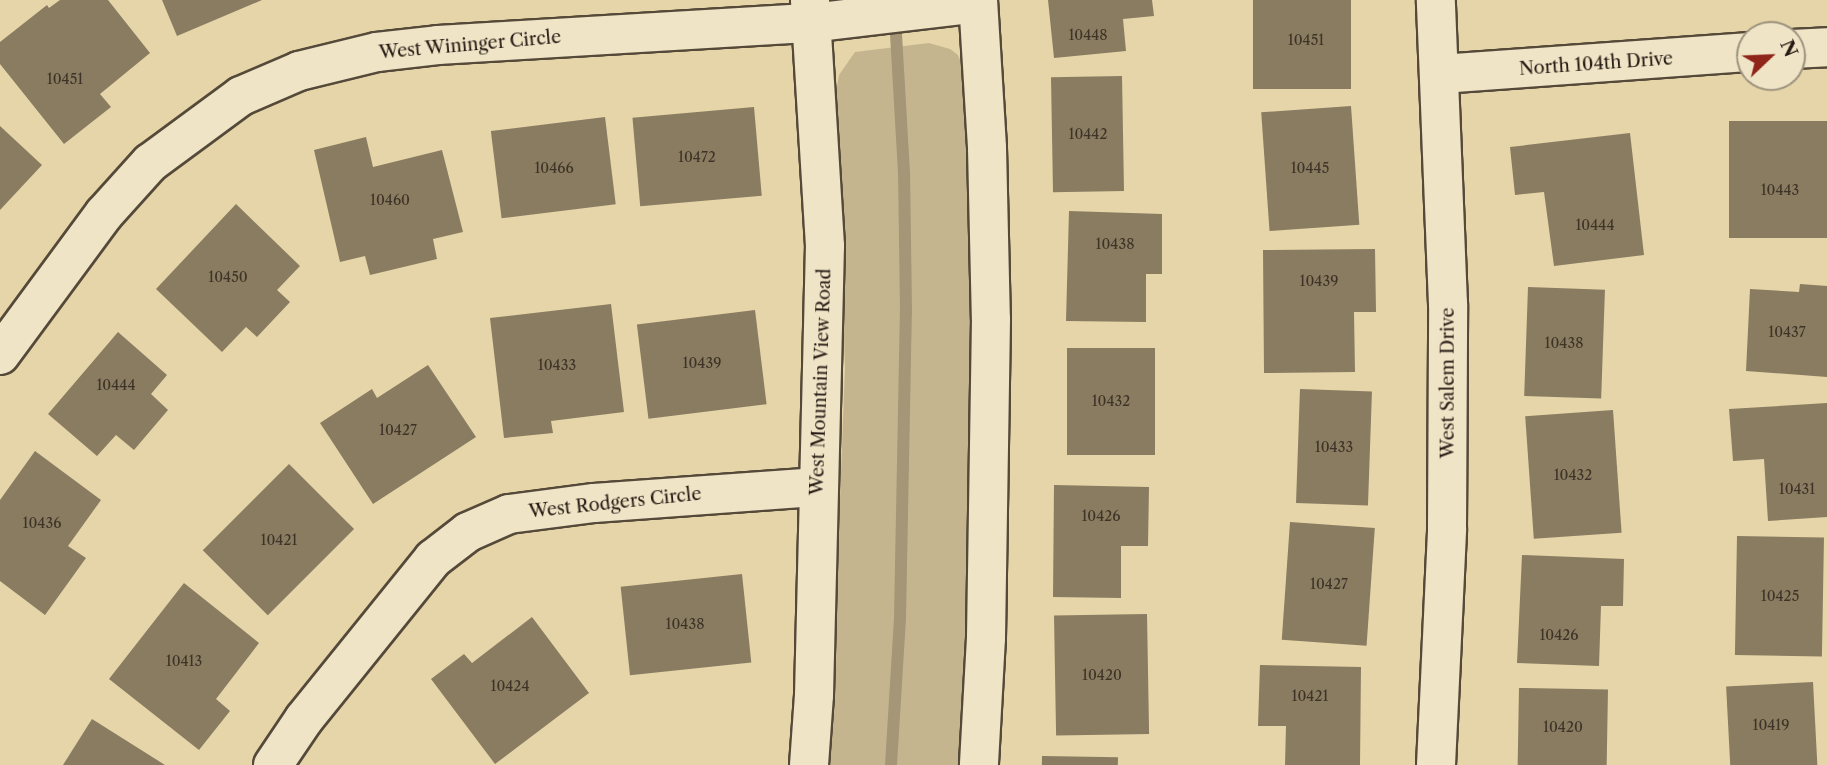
<!DOCTYPE html>
<style>
body{margin:0}
#map{position:relative;width:1827px;height:765px;overflow:hidden;background:#e6d5a8;font-family:"Libre Caslon Text",serif}
div>[style]{position:absolute}
[style*='--x']{left:calc(var(--x)*1px);top:calc(var(--y)*1px);width:calc(var(--w)*1px);rotate:calc(var(--a)*1deg)}
.green>*{inset:0;background:#c5b58f}
.stream>*{height:12px;margin:-6px;padding:0 6px;transform-origin:6px;border-radius:6px;background:#a49676}
.building>*{inset:0;background:#897c61;transform-origin:0 0}
.roads{filter:drop-shadow(2px 0 #554a39) drop-shadow(-2px 0 #554a39) drop-shadow(0 2px #554a39) drop-shadow(0 -2px #554a39)}
.minor>*{height:38px;margin:-19px;padding:0 19px;transform-origin:19px;border-radius:19px;background:#efe4c6}
span{translate:-50% -50%;white-space:nowrap;text-align:center;line-height:1.15;-webkit-text-stroke:7px #efe4c6;paint-order:stroke}
.number-label{font-size:14px;color:#3e3327}
.number-label span{-webkit-text-stroke-width:0}
.street-label{font-size:18px;color:#251b14}
.north{position:absolute;left:1736px;top:21px;width:70px;height:70px;box-sizing:border-box;background:#efe4c6;border:2px solid #9e947f;border-radius:50%;rotate:67deg;font-size:19px;font-weight:700;line-height:28px;text-align:center;color:#251b14}
.north::after{content:'';display:block;margin:auto;width:24px;height:32px;background:#8f2418;clip-path:polygon(50% 0,100% 100%,50% 72%,0 100%)}
</style>
<div id="map">
<div class="green">
<div style="clip-path:polygon(929px 43px,950px 49px,958px 55px,967px 77px,975px 448px,963px 765px,830px 765px,845px 367px,836px 92px,839px 75px,855px 52px)"></div>
</div>
<div class="stream">
<div style="--x:891;--y:765;--w:147;--a:-86.5"></div>
<div style="--x:900;--y:618;--w:306;--a:-88.9"></div>
<div style="--x:906;--y:312;--w:139;--a:-90.8"></div>
<div style="--x:904;--y:173;--w:155;--a:-93.3"></div>
</div>
<div class="building">
<div style="clip-path:polygon(60px 0,108px 0,150px 53px,100px 94px,111px 107px,64px 144px,0 64px,0 42px,47px 5px,49px 8px)"></div>
<div style="clip-path:polygon(162px 0,262px 0,177px 36px)"></div>
<div style="clip-path:polygon(1048px 0,1152px 0,1154px 16px,1123px 19px,1126px 51px,1054px 58px)"></div>
<div style="left:1253px;top:0;width:98px;height:89px"></div>
<div style="left:1122px;top:76px;width:115px;height:71px;rotate:89deg"></div>
<div style="left:1351px;top:106px;width:119px;height:90px;rotate:86deg"></div>
<div style="left:754px;top:107px;width:89px;height:122px;rotate:85deg"></div>
<div style="left:605px;top:117px;width:88px;height:115px;rotate:83deg"></div>
<div style="left:1827px;top:121px;width:117px;height:98px;rotate:90deg"></div>
<div style="clip-path:polygon(0 126px,42px 165px,0 210px)"></div>
<div style="clip-path:polygon(1630px 133px,1644px 255px,1554px 266px,1544px 192px,1515px 195px,1510px 147px)"></div>
<div style="clip-path:polygon(366px 137px,373px 167px,442px 150px,463px 232px,433px 239px,437px 259px,370px 275px,365px 256px,340px 262px,314px 150px)"></div>
<div style="clip-path:polygon(236px 204px,300px 266px,277px 290px,290px 302px,257px 337px,246px 327px,222px 352px,156px 289px)"></div>
<div style="clip-path:polygon(1069px 211px,1162px 214px,1162px 274px,1146px 274px,1146px 322px,1066px 321px)"></div>
<div style="clip-path:polygon(1375px 249px,1376px 312px,1354px 312px,1355px 372px,1264px 373px,1263px 250px)"></div>
<div style="clip-path:polygon(1800px 284px,1827px 286px,1827px 377px,1746px 371px,1750px 289px,1799px 292px)"></div>
<div style="left:1528px;top:287px;width:77px;height:109px;rotate:2deg"></div>
<div style="clip-path:polygon(611px 304px,624px 412px,551px 421px,553px 433px,504px 438px,490px 318px)"></div>
<div style="left:755px;top:310px;width:95px;height:119px;rotate:83deg"></div>
<div style="clip-path:polygon(118px 332px,167px 375px,151px 394px,168px 410px,134px 450px,116px 435px,97px 456px,48px 414px)"></div>
<div style="left:1067px;top:348px;width:88px;height:107px"></div>
<div style="clip-path:polygon(428px 365px,476px 437px,373px 504px,320px 423px,372px 389px,377px 398px)"></div>
<div style="left:1300px;top:389px;width:72px;height:114px;rotate:2deg"></div>
<div style="clip-path:polygon(1827px 403px,1827px 517px,1768px 521px,1764px 459px,1733px 461px,1729px 409px)"></div>
<div style="left:1613px;top:410px;width:123px;height:88px;rotate:86deg"></div>
<div style="clip-path:polygon(35px 451px,101px 500px,68px 546px,86px 558px,45px 615px,0 581px,0 500px)"></div>
<div style="left:289px;top:464px;width:92px;height:122px;rotate:45deg"></div>
<div style="clip-path:polygon(1054px 485px,1149px 487px,1148px 546px,1121px 546px,1121px 598px,1053px 597px)"></div>
<div style="left:1290px;top:522px;width:85px;height:118px;rotate:4deg"></div>
<div style="left:1737px;top:536px;width:87px;height:119px;rotate:1deg"></div>
<div style="clip-path:polygon(1522px 555px,1624px 559px,1623px 606px,1601px 606px,1599px 666px,1517px 663px)"></div>
<div style="left:742px;top:574px;width:89px;height:122px;rotate:84deg"></div>
<div style="clip-path:polygon(184px 583px,259px 643px,216px 699px,230px 711px,199px 750px,109px 679px)"></div>
<div style="left:1147px;top:614px;width:120px;height:93px;rotate:89deg"></div>
<div style="clip-path:polygon(532px 617px,589px 693px,495px 764px,431px 679px,464px 654px,472px 663px)"></div>
<div style="clip-path:polygon(1260px 665px,1361px 667px,1360px 765px,1285px 765px,1286px 726px,1258px 726px)"></div>
<div style="left:1813px;top:682px;width:83px;height:87px;rotate:87deg"></div>
<div style="left:1519px;top:688px;width:89px;height:77px;rotate:1deg"></div>
<div style="clip-path:polygon(92px 719px,165px 765px,63px 765px)"></div>
<div style="left:1042px;top:756px;width:76px;height:9px;rotate:1deg"></div>
</div>
<div class="roads">
<div class="minor">
<div style="--x:978;--y:0;--w:148;--a:86.5"></div>
<div style="--x:987;--y:148;--w:171;--a:88.7"></div>
<div style="--x:991;--y:319;--w:319;--a:90.9"></div>
<div style="--x:986;--y:638;--w:127;--a:93.2"></div>
<div style="--x:1792;--y:49;--w:35;--a:-3"></div>
<div style="--x:1441;--y:74;--w:310;--a:-4.1"></div>
<div style="--x:0;--y:355;--w:175;--a:-53.6"></div>
<div style="--x:104;--y:214;--w:69;--a:-48"></div>
<div style="--x:150;--y:163;--w:113;--a:-36.4"></div>
<div style="--x:241;--y:96;--w:63;--a:-23.3"></div>
<div style="--x:299;--y:71;--w:80;--a:-13.7"></div>
<div style="--x:377;--y:52;--w:61;--a:-6.5"></div>
<div style="--x:438;--y:45;--w:374;--a:-3.4"></div>
<div style="--x:811;--y:23;--w:168;--a:-6.8"></div>
<div style="--x:273;--y:765;--w:55;--a:-56"></div>
<div style="--x:304;--y:719;--w:206;--a:-51.1"></div>
<div style="--x:433;--y:559;--w:44;--a:-37.6"></div>
<div style="--x:468;--y:532;--w:45;--a:-23.7"></div>
<div style="--x:509;--y:514;--w:86;--a:-7.4"></div>
<div style="--x:594;--y:503;--w:225;--a:-4.1"></div>
<div style="--x:809;--y:765;--w:70;--a:-85.9"></div>
<div style="--x:814;--y:695;--w:449;--a:-88.6"></div>
<div style="--x:825;--y:246;--w:246;--a:-93.5"></div>
<div style="--x:1436;--y:765;--w:237;--a:-87.3"></div>
<div style="--x:1447;--y:528;--w:224;--a:-89.7"></div>
<div style="--x:1448;--y:304;--w:304;--a:-92.3"></div>
</div>
</div>
<div class="number-label">
<span style="left:1088px;top:35px">10448</span>
<span style="left:1306px;top:40px">10451</span>
<span style="left:65px;top:79px">10451</span>
<span style="left:1088px;top:134px">10442</span>
<span style="left:697px;top:157px">10472</span>
<span style="left:554px;top:168px">10466</span>
<span style="left:1310px;top:168px">10445</span>
<span style="left:1780px;top:190px">10443</span>
<span style="left:390px;top:200px">10460</span>
<span style="left:1595px;top:225px">10444</span>
<span style="left:1115px;top:244px">10438</span>
<span style="left:228px;top:277px">10450</span>
<span style="left:1319px;top:281px">10439</span>
<span style="left:1787px;top:332px">10437</span>
<span style="left:1564px;top:343px">10438</span>
<span style="left:702px;top:363px">10439</span>
<span style="left:557px;top:365px">10433</span>
<span style="left:116px;top:385px">10444</span>
<span style="left:1111px;top:401px">10432</span>
<span style="left:398px;top:430px">10427</span>
<span style="left:1334px;top:447px">10433</span>
<span style="left:1573px;top:475px">10432</span>
<span style="left:1797px;top:489px">10431</span>
<span style="left:1101px;top:516px">10426</span>
<span style="left:42px;top:523px">10436</span>
<span style="left:279px;top:540px">10421</span>
<span style="left:1329px;top:584px">10427</span>
<span style="left:1780px;top:596px">10425</span>
<span style="left:685px;top:624px">10438</span>
<span style="left:1559px;top:635px">10426</span>
<span style="left:184px;top:661px">10413</span>
<span style="left:1102px;top:675px">10420</span>
<span style="left:510px;top:686px">10424</span>
<span style="left:1310px;top:696px">10421</span>
<span style="left:1771px;top:725px">10419</span>
<span style="left:1563px;top:727px">10420</span>
</div>
<div class="street-label">
<span style="left:470px;top:45px;rotate:-5deg">West Wininger Circle</span>
<span style="left:1596px;top:64px;rotate:-4deg">North 104th Drive</span>
<span style="left:821px;top:382px;rotate:-88deg">West Mountain View Road</span>
<span style="left:1448px;top:383px;rotate:-90deg">West Salem Drive</span>
<span style="left:615px;top:503px;rotate:-6deg">West Rodgers Circle</span>
</div>
<div class="north">N</div>
</div>
